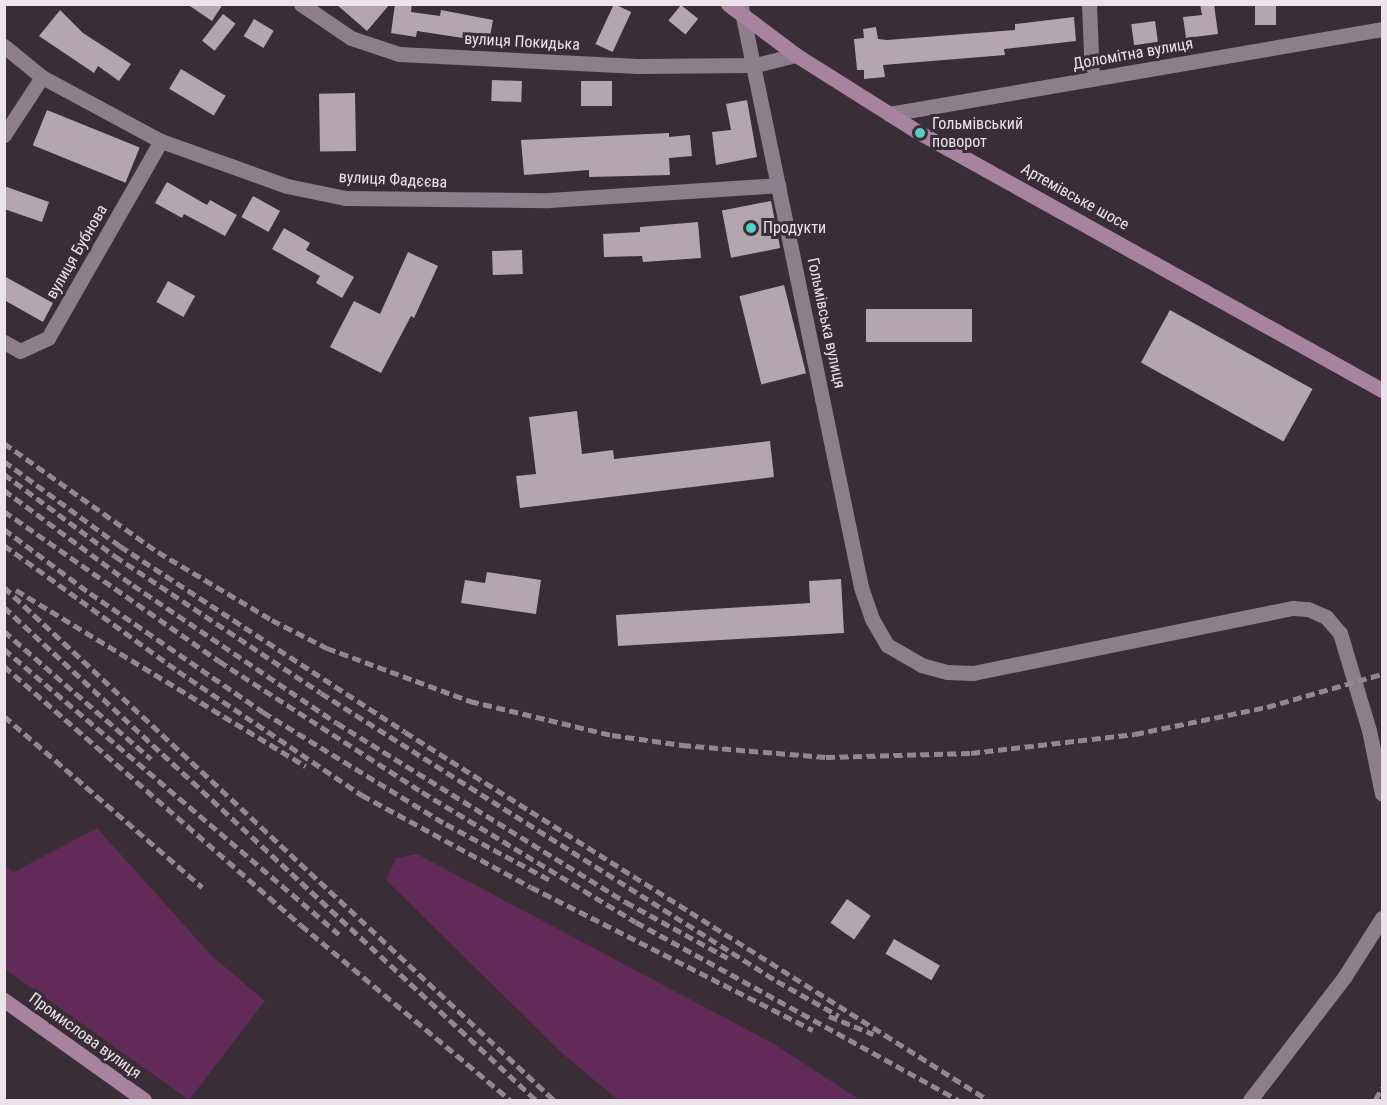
<!DOCTYPE html>
<meta charset="utf-8">
<style>
body{margin:0}
#map{position:relative;width:1387px;height:1105px;overflow:hidden;background:#392d36;font-family:"Roboto Condensed",sans-serif}
div>[style]{position:absolute}
[style*='--x']{left:calc(var(--x)*1px);top:calc(var(--y)*1px);width:calc(var(--w)*1px);rotate:calc(var(--a)*1deg)}
.green>*{inset:0;background:#622a56}
.building>*{inset:0;background:#b4a5af;transform-origin:0 0}
.minor>*{height:15px;margin:-7.5px;padding:0 7.5px;transform-origin:7.5px;border-radius:7.5px;background:#8d7e89}
.secondary>*{height:15px;margin:-7.5px;padding:0 7.5px;transform-origin:7.5px;border-radius:7.5px;background:#a7839f}
.rail>*{height:4.5px;margin-top:-2.25px;transform-origin:0;background:repeating-linear-gradient(90deg,#92888f 0 9px,transparent 0 13.5px)}
.dots>*{width:16px;height:16px;translate:-50% -50%;box-sizing:border-box;border:3px solid #392d36;border-radius:50%}
span{translate:-50% -50%;white-space:nowrap;text-align:center;line-height:1.15;-webkit-text-stroke:6px #392d36;paint-order:stroke}
.street-label{font-size:16px;color:#ece4ea}
.poi-label{font-size:16px;color:#ece4ea}
.left{translate:0 -50%;text-align:left}
.frame{position:absolute;inset:0;border:6px solid #ece4ea;pointer-events:none}
</style>
<div id="map">
<div class="green">
<div style="clip-path:polygon(97px 828px,210px 954px,265px 1001px,189px 1100px,5px 969px,5px 866px,14px 872px)"></div>
<div style="clip-path:polygon(417px 854px,776px 1045px,860px 1100px,618px 1100px,563px 1054px,386px 880px,396px 858px)"></div>
</div>
<div class="building">
<div style="clip-path:polygon(187px 4px,223px 4px,212px 21px)"></div>
<div style="clip-path:polygon(336px 4px,390px 4px,367px 31px)"></div>
<div style="clip-path:polygon(395px 4px,412px 4px,411px 12px,440px 16px,441px 10px,493px 20px,489px 42px,417px 31px,416px 37px,391px 33px)"></div>
<div style="left:614px;top:4px;width:19px;height:44px;rotate:25deg"></div>
<div style="clip-path:polygon(1200px 4px,1214px 4px,1218px 34px,1186px 38px,1183px 17px,1202px 15px)"></div>
<div style="left:1255px;top:4px;width:21px;height:21px"></div>
<div style="left:681px;top:5px;width:22px;height:20px;rotate:39deg"></div>
<div style="clip-path:polygon(60px 10px,83px 33px,131px 64px,119px 81px,98px 66px,94px 73px,39px 36px)"></div>
<div style="left:223px;top:14px;width:16px;height:34px;rotate:38deg"></div>
<div style="clip-path:polygon(1074px 17px,1076px 41px,1004px 49px,1005px 55px,883px 65px,885px 77px,864px 79px,864px 70px,857px 70px,854px 39px,864px 38px,863px 29px,876px 27px,878px 39px,887px 40px,1015px 30px,1015px 24px)"></div>
<div style="left:254px;top:19px;width:23px;height:20px;rotate:31deg"></div>
<div style="left:1155px;top:21px;width:21px;height:24px;rotate:82deg"></div>
<div style="left:181px;top:69px;width:52px;height:23px;rotate:31deg"></div>
<div style="left:492px;top:80px;width:30px;height:21px;rotate:2deg"></div>
<div style="left:581px;top:81px;width:31px;height:25px"></div>
<div style="left:355px;top:93px;width:58px;height:36px;rotate:89deg"></div>
<div style="clip-path:polygon(747px 100px,757px 157px,716px 165px,712px 132px,731px 130px,726px 104px)"></div>
<div style="left:47px;top:110px;width:100px;height:38px;rotate:22deg"></div>
<div style="clip-path:polygon(669px 133px,669px 137px,690px 135px,692px 156px,669px 158px,670px 175px,589px 177px,589px 170px,524px 175px,521px 140px)"></div>
<div style="clip-path:polygon(167px 182px,207px 205px,210px 200px,237px 215px,225px 236px,184px 214px,182px 218px,155px 203px)"></div>
<div style="clip-path:polygon(4px 186px,49px 202px,42px 222px,4px 209px)"></div>
<div style="left:253px;top:196px;width:31px;height:24px;rotate:29deg"></div>
<div style="left:771px;top:201px;width:48px;height:50px;rotate:79deg"></div>
<div style="clip-path:polygon(698px 222px,701px 258px,643px 262px,642px 256px,604px 257px,603px 234px,640px 232px,640px 227px)"></div>
<div style="clip-path:polygon(284px 228px,310px 243px,306px 250px,354px 277px,342px 298px,316px 283px,320px 276px,272px 249px)"></div>
<div style="left:522px;top:250px;width:24px;height:30px;rotate:88deg"></div>
<div style="clip-path:polygon(408px 252px,438px 266px,414px 318px,411px 316px,381px 373px,330px 347px,354px 301px,380px 314px)"></div>
<div style="clip-path:polygon(4px 276px,53px 303px,43px 322px,4px 300px)"></div>
<div style="left:168px;top:281px;width:31px;height:24px;rotate:29deg"></div>
<div style="left:784px;top:285px;width:91px;height:46px;rotate:76deg"></div>
<div style="left:866px;top:309px;width:106px;height:33px"></div>
<div style="left:1170px;top:310px;width:163px;height:60px;rotate:29deg"></div>
<div style="clip-path:polygon(577px 411px,582px 454px,613px 450px,614px 459px,770px 441px,774px 477px,520px 508px,516px 476px,536px 474px,529px 417px)"></div>
<div style="clip-path:polygon(487px 572px,541px 580px,536px 614px,461px 603px,465px 580px,485px 583px)"></div>
<div style="clip-path:polygon(841px 579px,844px 633px,618px 646px,616px 615px,810px 603px,809px 581px)"></div>
<div style="left:847px;top:899px;width:29px;height:29px;rotate:35deg"></div>
<div style="left:894px;top:939px;width:53px;height:17px;rotate:30deg"></div>
</div>
<div class="minor">
<div style="--x:301;--y:4;--w:60;--a:34.2"></div>
<div style="--x:351;--y:38;--w:51;--a:18.4"></div>
<div style="--x:399;--y:54;--w:239;--a:2.9"></div>
<div style="--x:638;--y:66;--w:117;--a:-0.5"></div>
<div style="--x:755;--y:65;--w:42;--a:-13.7"></div>
<div style="--x:1089;--y:4;--w:75;--a:87.7"></div>
<div style="--x:741;--y:7;--w:592;--a:78.31"></div>
<div style="--x:861;--y:587;--w:34;--a:71"></div>
<div style="--x:872;--y:619;--w:30;--a:60"></div>
<div style="--x:887;--y:645;--w:39;--a:30"></div>
<div style="--x:921;--y:665;--w:27;--a:15"></div>
<div style="--x:947;--y:672;--w:26;--a:2"></div>
<div style="--x:973;--y:673;--w:326;--a:-11.5"></div>
<div style="--x:1292;--y:608;--w:16;--a:4"></div>
<div style="--x:1308;--y:609;--w:20;--a:24"></div>
<div style="--x:1326;--y:617;--w:21;--a:49"></div>
<div style="--x:1340;--y:633;--w:101;--a:73.4"></div>
<div style="--x:1369;--y:730;--w:65;--a:78.5"></div>
<div style="--x:4;--y:46;--w:49;--a:39.2"></div>
<div style="--x:42;--y:77;--w:135;--a:28.3"></div>
<div style="--x:161;--y:141;--w:134;--a:19.7"></div>
<div style="--x:287;--y:186;--w:59;--a:11.7"></div>
<div style="--x:345;--y:198;--w:204;--a:0.6"></div>
<div style="--x:549;--y:200;--w:230;--a:-3.7"></div>
<div style="--x:889;--y:114;--w:500;--a:-9.78"></div>
<div style="--x:4;--y:135;--w:69;--a:-56.8"></div>
<div style="--x:4;--y:342;--w:18;--a:29"></div>
<div style="--x:20;--y:351;--w:31;--a:-25"></div>
<div style="--x:48;--y:338;--w:227;--a:-60.2"></div>
<div style="--x:1250;--y:1100;--w:156;--a:-52.5"></div>
<div style="--x:1345;--y:976;--w:69;--a:-57.5"></div>
</div>
<div class="secondary">
<div style="--x:728;--y:4;--w:85;--a:36.9"></div>
<div style="--x:796;--y:55;--w:146;--a:32.2"></div>
<div style="--x:920;--y:133;--w:529;--a:29.09"></div>
<div style="--x:4;--y:1000;--w:172;--a:35.5"></div>
</div>
<div class="rail">
<div style="--x:4;--y:443;--w:189;--a:35.3"></div>
<div style="--x:158;--y:552;--w:133;--a:30.8"></div>
<div style="--x:272;--y:620;--w:62;--a:27"></div>
<div style="--x:327;--y:648;--w:153;--a:20.3"></div>
<div style="--x:470;--y:701;--w:146;--a:13.5"></div>
<div style="--x:612;--y:735;--w:71;--a:8.1"></div>
<div style="--x:682;--y:745;--w:144;--a:4.8"></div>
<div style="--x:826;--y:757;--w:145;--a:-1.6"></div>
<div style="--x:971;--y:753;--w:165;--a:-6.6"></div>
<div style="--x:1135;--y:734;--w:135;--a:-11.6"></div>
<div style="--x:1267;--y:707;--w:120;--a:-16"></div>
<div style="--x:4;--y:461;--w:144;--a:36.2"></div>
<div style="--x:120;--y:546;--w:340;--a:33.1"></div>
<div style="--x:405;--y:732;--w:689;--a:32.26"></div>
<div style="--x:4;--y:474;--w:138;--a:36.5"></div>
<div style="--x:115;--y:556;--w:247;--a:33.6"></div>
<div style="--x:321;--y:693;--w:539;--a:32.28"></div>
<div style="--x:777;--y:981;--w:71;--a:29.4"></div>
<div style="--x:4;--y:490;--w:160;--a:36.4"></div>
<div style="--x:133;--y:585;--w:246;--a:34.1"></div>
<div style="--x:337;--y:723;--w:340;--a:31.8"></div>
<div style="--x:626;--y:902;--w:116;--a:28.8"></div>
<div style="--x:4;--y:511;--w:262;--a:34.9"></div>
<div style="--x:219;--y:661;--w:242;--a:32.8"></div>
<div style="--x:422;--y:792;--w:250;--a:31.3"></div>
<div style="--x:636;--y:922;--w:368;--a:28.9"></div>
<div style="--x:4;--y:529;--w:107;--a:36.7"></div>
<div style="--x:90;--y:593;--w:210;--a:34.5"></div>
<div style="--x:263;--y:712;--w:215;--a:31.5"></div>
<div style="--x:446;--y:824;--w:118;--a:28.3"></div>
<div style="--x:4;--y:545;--w:215;--a:35.9"></div>
<div style="--x:178;--y:671;--w:222;--a:34"></div>
<div style="--x:362;--y:795;--w:192;--a:28.6"></div>
<div style="--x:531;--y:887;--w:316;--a:26.9"></div>
<div style="--x:4;--y:587;--w:752;--a:43.01"></div>
<div style="--x:16;--y:590;--w:339;--a:31.3"></div>
<div style="--x:4;--y:607;--w:725;--a:42.82"></div>
<div style="--x:4;--y:631;--w:195;--a:41"></div>
<div style="--x:4;--y:649;--w:440;--a:40.4"></div>
<div style="--x:4;--y:666;--w:394;--a:41.1"></div>
<div style="--x:301;--y:925;--w:273;--a:39.9"></div>
<div style="--x:4;--y:716;--w:262;--a:40.8"></div>
<div style="--x:829;--y:1016;--w:48;--a:22.2"></div>
<div style="--x:1375;--y:1100;--w:14;--a:-60"></div>
</div>
<div class="dots">
<div style="left:920px;top:133px;background:#55cec6"></div>
<div style="left:751px;top:228px;background:#55cec6"></div>
</div>
<div class="street-label">
<span style="left:522px;top:42px;rotate:3deg">вулиця Покидька</span>
<span style="left:1133px;top:54px;rotate:-10deg">Доломітна вулиця</span>
<span style="left:393px;top:180px;rotate:3deg">вулиця Фадєєва</span>
<span style="left:1075px;top:197px;rotate:29deg">Артемівське шосе</span>
<span style="left:77px;top:252px;rotate:-60deg">вулиця Бубнова</span>
<span style="left:826px;top:323px;rotate:78deg">Гольмівська вулиця</span>
<span style="left:85px;top:1036px;rotate:36deg">Промислова вулиця</span>
</div>
<div class="poi-label">
<span class="left" style="left:932px;top:133px">Гольмівський<br>поворот</span>
<span class="left" style="left:763px;top:228px">Продукти</span>
</div>
<div class="frame"></div>
</div>
